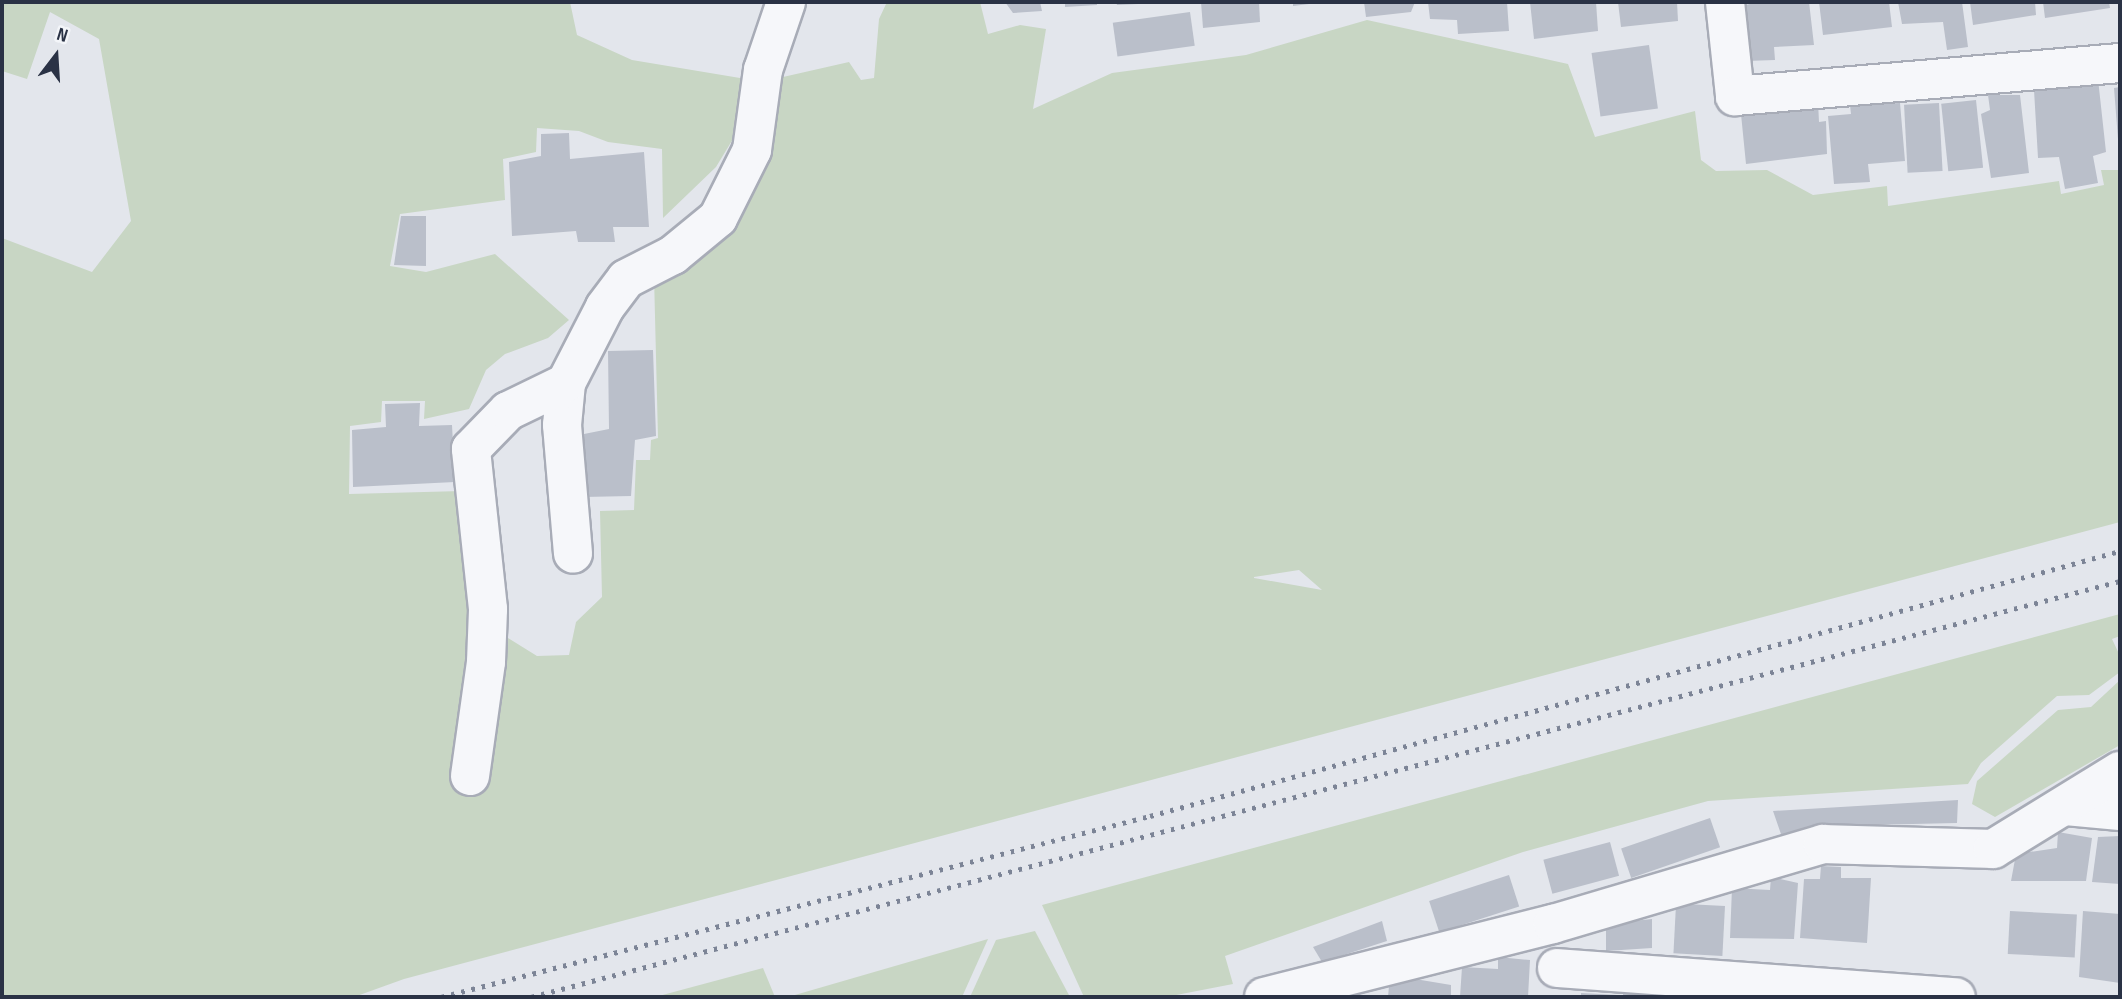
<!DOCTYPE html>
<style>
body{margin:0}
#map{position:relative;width:2122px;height:999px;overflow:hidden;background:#e3e6ec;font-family:"Sofia Sans Condensed",sans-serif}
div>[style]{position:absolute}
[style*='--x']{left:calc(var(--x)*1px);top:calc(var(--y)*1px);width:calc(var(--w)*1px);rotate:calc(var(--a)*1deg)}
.green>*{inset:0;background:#c8d6c4}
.building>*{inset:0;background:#babfca;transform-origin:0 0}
.roads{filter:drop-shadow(2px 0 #a8acb7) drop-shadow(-2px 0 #a8acb7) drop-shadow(0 2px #a8acb7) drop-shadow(0 -2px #a8acb7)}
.minor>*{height:38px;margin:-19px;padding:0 19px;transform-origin:19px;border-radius:19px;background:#f6f7fa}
.rail>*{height:5px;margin-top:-2.5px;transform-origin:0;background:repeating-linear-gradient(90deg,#7c8496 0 3.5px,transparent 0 10.5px)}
span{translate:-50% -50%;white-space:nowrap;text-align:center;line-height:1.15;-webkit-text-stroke:6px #f3f5f9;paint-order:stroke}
.frame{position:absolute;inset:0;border:4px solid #2a3245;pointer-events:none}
.north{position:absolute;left:21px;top:21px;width:70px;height:70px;-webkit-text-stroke:5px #f3f5f9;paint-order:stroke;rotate:17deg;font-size:19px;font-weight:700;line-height:28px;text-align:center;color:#2a3245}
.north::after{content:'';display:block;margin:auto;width:24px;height:32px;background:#2a3245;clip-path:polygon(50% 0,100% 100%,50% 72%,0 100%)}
</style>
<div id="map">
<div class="green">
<div style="clip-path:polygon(evenodd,2px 2px,570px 2px,577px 35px,632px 60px,746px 79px,733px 139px,716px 167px,663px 218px,662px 149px,608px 142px,579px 131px,537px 128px,536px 152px,503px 159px,505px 200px,400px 214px,390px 266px,426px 272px,495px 254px,569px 320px,548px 338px,505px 354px,486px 370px,469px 409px,424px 419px,425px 401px,382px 401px,381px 422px,350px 426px,349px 494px,462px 491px,474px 617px,537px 656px,569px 655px,576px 622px,602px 597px,600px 511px,634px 510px,636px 460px,650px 460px,651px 440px,658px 438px,654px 276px,687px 259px,783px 77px,849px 62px,861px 80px,874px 78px,879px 19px,887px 2px,980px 2px,988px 34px,1020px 25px,1046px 29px,1033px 109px,1112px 73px,1246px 55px,1367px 20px,1568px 64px,1595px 137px,1695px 111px,1701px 160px,1716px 171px,1767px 170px,1813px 195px,1887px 186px,1888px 206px,2059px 181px,2061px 194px,2104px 185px,2101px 170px,2120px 170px,2120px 522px,404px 979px,354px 997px,2px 997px,2px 238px,92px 272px,131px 221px,99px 39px,50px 12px,27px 79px,2px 71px,2px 2px,1299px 570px,1322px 590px,1254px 578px,1254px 577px,1299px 570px)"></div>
<div style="clip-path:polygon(2120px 614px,2120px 636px,2112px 639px,2120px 656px,2120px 672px,2089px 695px,2057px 696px,1981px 763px,1968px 784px,1708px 801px,1523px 852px,1225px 956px,1233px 984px,1166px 997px,1084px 997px,1042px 905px)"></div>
<div style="clip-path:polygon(2120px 680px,2120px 745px,1995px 817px,1972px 804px,1977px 781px,2058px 710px,2091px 707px)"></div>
<div style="clip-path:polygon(1035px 931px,1070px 997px,970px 997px,996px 940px)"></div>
<div style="clip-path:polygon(988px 939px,962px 997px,788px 997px)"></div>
<div style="clip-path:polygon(763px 968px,775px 997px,655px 997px)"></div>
</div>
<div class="building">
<div style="clip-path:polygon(1005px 2px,1040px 2px,1042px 11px,1013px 13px)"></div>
<div style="clip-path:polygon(1065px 2px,1097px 2px,1097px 5px,1065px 7px)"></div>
<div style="clip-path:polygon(1116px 2px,1138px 2px,1138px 4px,1117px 5px)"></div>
<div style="clip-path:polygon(1201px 2px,1259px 2px,1260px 22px,1203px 28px)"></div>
<div style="clip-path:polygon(1293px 2px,1316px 2px,1317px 3px,1293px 6px)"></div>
<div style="clip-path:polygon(1364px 2px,1415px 2px,1411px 12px,1366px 17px)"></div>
<div style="clip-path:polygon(1428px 2px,1507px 2px,1509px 31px,1458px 34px,1457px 20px,1430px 19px)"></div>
<div style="clip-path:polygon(1530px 2px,1596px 2px,1598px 31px,1534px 39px)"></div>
<div style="clip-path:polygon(1618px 2px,1677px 2px,1678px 21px,1621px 27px)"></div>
<div style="clip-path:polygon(1760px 2px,1809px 2px,1814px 45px,1774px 47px,1775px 60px,1746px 61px,1740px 6px)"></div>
<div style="clip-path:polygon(1819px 2px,1889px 2px,1892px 27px,1823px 35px)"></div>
<div style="clip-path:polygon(1898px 2px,1962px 2px,1968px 47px,1947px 50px,1943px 22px,1902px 24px)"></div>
<div style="clip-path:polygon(1970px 2px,2035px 2px,2036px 15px,1973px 25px)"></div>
<div style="clip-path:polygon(2043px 2px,2109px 2px,2110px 8px,2045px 18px)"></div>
<div style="left:1190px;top:12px;width:34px;height:78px;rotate:82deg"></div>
<div style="left:1649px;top:45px;width:64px;height:58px;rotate:82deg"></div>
<div style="clip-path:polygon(2098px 79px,2106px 152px,2093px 156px,2098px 183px,2065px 189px,2059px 157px,2038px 158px,2034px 90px)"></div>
<div style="clip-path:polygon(2120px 87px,2120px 139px,2118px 139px,2114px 88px)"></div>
<div style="clip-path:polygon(1988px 95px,2020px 95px,2029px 173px,1991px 178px,1981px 114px,1990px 110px)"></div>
<div style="left:1976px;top:100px;width:68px;height:35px;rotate:84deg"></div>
<div style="clip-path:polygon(1818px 102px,1819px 122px,1826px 121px,1827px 154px,1746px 164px,1741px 114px)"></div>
<div style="clip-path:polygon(1900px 103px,1905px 161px,1868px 164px,1870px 182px,1834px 184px,1828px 116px,1851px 114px,1850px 105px)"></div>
<div style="left:1939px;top:103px;width:68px;height:35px;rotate:87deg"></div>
<div style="clip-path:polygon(569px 133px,570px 159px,644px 152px,649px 227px,613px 227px,615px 242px,578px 242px,576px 231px,512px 236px,509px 162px,541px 156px,541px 134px)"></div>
<div style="clip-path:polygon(401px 216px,426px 216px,426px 266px,394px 265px)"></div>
<div style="clip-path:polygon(653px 350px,656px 436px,635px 440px,631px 496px,583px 497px,584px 434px,609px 429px,608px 351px)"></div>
<div style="clip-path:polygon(420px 403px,419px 426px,452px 425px,455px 482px,353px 487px,352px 430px,386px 427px,385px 404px)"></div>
<div style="clip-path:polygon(1958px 800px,1957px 823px,1823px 826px,1782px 837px,1773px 811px)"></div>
<div style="left:1710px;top:818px;width:31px;height:94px;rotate:71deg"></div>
<div style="clip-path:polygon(2058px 832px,2092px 838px,2086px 881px,2011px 881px,2016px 854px,2057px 848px)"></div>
<div style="clip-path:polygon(2120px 836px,2120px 884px,2092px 882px,2098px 837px)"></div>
<div style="left:1610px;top:842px;width:35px;height:69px;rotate:75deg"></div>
<div style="clip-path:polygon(1821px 866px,1841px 867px,1841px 878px,1871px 878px,1867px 943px,1800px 938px,1804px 879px,1820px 879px)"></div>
<div style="left:1509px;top:875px;width:33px;height:84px;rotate:72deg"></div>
<div style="clip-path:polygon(1771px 877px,1798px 883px,1794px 939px,1730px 938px,1732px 888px,1770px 890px)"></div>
<div style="left:1725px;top:906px;width:50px;height:49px;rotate:93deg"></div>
<div style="left:2010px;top:911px;width:67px;height:43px;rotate:3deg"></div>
<div style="clip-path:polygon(2083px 911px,2120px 914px,2120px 983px,2079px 977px)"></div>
<div style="clip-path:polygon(1652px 919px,1652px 948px,1606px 951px,1606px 924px)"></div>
<div style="clip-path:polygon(1382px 921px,1387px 941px,1322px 962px,1313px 947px)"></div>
<div style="clip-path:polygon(1498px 957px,1530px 960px,1528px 997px,1460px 997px,1462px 967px,1498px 969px)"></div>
<div style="clip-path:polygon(1415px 979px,1451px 985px,1451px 997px,1388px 997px,1389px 986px)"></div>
<div style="clip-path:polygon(1581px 993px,1617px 995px,1581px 997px)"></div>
<div style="clip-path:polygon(1623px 994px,1663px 995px,1663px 997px,1623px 997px)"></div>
</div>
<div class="roads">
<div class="minor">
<div style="--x:1725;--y:2;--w:95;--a:83.9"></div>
<div style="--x:1735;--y:96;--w:386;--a:-4.9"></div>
<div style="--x:566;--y:383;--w:42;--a:95.4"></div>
<div style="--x:562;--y:425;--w:129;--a:85.1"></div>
<div style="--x:470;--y:776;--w:115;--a:-82"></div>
<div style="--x:486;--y:662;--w:53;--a:-87.8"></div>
<div style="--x:488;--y:609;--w:161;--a:-96.1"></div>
<div style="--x:471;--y:449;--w:53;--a:-45.8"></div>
<div style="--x:508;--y:411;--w:64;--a:-25.8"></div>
<div style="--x:566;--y:383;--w:85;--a:-62.8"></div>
<div style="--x:605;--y:307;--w:35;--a:-53"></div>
<div style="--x:626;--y:279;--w:53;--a:-27.1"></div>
<div style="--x:673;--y:255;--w:58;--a:-39.4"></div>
<div style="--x:718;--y:218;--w:76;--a:-63.4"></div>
<div style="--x:752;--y:150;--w:81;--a:-82.2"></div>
<div style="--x:763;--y:70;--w:72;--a:-71.3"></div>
<div style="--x:2066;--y:806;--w:54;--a:5.3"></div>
<div style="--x:1557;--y:968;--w:400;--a:4.2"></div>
<div style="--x:1264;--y:997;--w:298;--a:-14.2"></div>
<div style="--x:1553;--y:924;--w:282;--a:-16.5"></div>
<div style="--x:1823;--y:844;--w:170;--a:1.7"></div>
<div style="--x:1993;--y:849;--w:149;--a:-31.6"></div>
</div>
</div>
<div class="rail">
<div style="--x:441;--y:997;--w:732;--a:-14.32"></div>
<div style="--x:1150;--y:816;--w:1006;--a:-15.28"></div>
<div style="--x:531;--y:997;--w:1643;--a:-14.67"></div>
</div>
<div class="frame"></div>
<div class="north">N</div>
</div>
